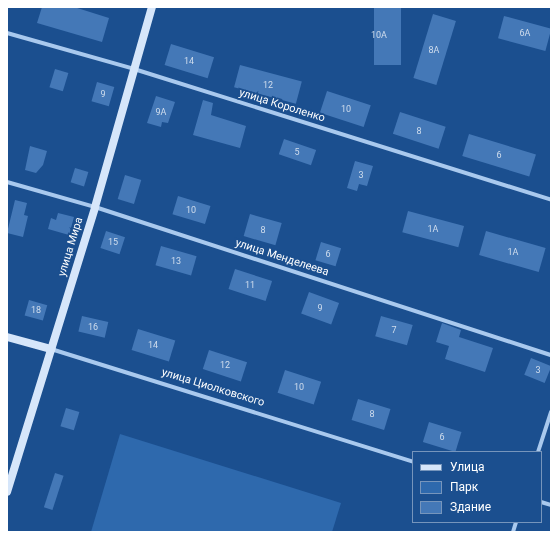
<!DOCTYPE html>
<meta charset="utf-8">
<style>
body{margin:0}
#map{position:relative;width:558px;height:539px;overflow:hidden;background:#1b4f8f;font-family:Roboto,sans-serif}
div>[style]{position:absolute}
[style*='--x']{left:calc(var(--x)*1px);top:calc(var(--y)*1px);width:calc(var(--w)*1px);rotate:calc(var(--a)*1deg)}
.green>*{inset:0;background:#2e69ad}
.building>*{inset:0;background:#4478b7;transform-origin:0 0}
.street>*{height:4px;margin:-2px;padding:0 2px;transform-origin:2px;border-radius:2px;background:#a9c9ee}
.secondary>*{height:8px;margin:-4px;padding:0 4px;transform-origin:4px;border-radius:4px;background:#d6e6fa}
span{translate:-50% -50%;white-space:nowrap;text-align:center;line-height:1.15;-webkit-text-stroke:3.5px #1b4f8f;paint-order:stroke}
.number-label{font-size:9px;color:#d0dded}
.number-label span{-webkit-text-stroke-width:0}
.street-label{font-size:11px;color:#fff}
.frame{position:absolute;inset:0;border:8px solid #fff;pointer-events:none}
.legend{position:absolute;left:412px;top:451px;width:130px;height:72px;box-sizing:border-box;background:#1b4f8f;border:1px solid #7695bc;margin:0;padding:5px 7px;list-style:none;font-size:12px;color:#fff}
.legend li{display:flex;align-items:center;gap:8px;height:20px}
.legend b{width:20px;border:1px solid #7695bc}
</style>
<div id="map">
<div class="green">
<div style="clip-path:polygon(120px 434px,341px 503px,332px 532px,91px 532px)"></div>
</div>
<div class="building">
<div style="clip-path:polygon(42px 7px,74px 7px,109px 18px,102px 42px,37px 23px)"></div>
<div style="left:374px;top:7px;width:27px;height:58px"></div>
<div style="left:433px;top:14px;width:24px;height:67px;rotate:17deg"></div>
<div style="left:504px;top:16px;width:49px;height:23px;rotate:15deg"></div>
<div style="left:171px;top:44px;width:45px;height:22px;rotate:17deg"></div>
<div style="left:240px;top:65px;width:64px;height:23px;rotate:15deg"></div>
<div style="left:55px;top:69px;width:14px;height:19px;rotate:17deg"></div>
<div style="left:97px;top:82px;width:18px;height:20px;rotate:16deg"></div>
<div style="left:327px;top:91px;width:46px;height:23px;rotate:18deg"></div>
<div style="clip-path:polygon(156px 96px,175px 102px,168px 123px,162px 122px,161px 127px,147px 123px)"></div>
<div style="clip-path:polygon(203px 100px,213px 103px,211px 115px,246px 126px,240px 148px,193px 135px)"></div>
<div style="left:400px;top:112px;width:48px;height:23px;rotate:18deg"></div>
<div style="left:469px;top:134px;width:70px;height:23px;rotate:17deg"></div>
<div style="left:284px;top:139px;width:34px;height:16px;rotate:19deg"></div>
<div style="clip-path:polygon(30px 146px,47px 151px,43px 165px,36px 173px,25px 170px)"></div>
<div style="clip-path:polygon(355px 161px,373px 166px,367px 186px,359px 184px,357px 191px,347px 188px)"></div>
<div style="left:75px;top:168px;width:14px;height:15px;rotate:17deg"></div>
<div style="left:125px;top:175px;width:17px;height:25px;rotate:17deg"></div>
<div style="left:178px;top:196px;width:34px;height:19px;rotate:17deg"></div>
<div style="clip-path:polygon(15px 200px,27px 203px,24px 215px,28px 216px,23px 237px,7px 233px)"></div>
<div style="left:408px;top:211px;width:58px;height:22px;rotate:15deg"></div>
<div style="clip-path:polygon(58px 213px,74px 217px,69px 235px,48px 229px,51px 218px,56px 220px)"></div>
<div style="left:250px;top:214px;width:33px;height:23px;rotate:16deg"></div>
<div style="left:106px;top:231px;width:20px;height:18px;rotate:18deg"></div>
<div style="left:486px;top:231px;width:62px;height:25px;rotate:16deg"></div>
<div style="left:321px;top:242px;width:21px;height:19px;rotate:17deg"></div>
<div style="left:161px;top:246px;width:37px;height:20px;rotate:16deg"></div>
<div style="left:235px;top:269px;width:39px;height:21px;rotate:18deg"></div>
<div style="left:309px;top:292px;width:32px;height:23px;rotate:20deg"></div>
<div style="left:29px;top:300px;width:19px;height:16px;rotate:16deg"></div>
<div style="left:82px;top:316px;width:27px;height:16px;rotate:13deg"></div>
<div style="left:381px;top:316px;width:33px;height:21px;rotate:16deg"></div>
<div style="clip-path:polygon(442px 323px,461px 330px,459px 337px,493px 348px,485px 372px,445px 359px,449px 346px,436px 342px)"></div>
<div style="left:138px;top:329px;width:39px;height:22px;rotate:17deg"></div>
<div style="left:209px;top:350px;width:40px;height:20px;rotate:18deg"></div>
<div style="left:531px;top:358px;width:22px;height:18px;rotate:22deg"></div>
<div style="left:285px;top:370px;width:38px;height:24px;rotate:18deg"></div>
<div style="left:358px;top:399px;width:34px;height:22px;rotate:17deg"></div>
<div style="left:66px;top:408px;width:14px;height:19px;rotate:17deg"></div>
<div style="left:429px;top:422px;width:34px;height:21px;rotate:17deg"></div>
<div style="left:55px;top:473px;width:9px;height:36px;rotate:18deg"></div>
</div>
<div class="street">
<div style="--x:7;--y:33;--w:132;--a:15.8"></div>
<div style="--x:134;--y:69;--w:437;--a:17.4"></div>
<div style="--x:7;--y:182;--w:91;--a:15.9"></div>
<div style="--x:95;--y:207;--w:479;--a:18"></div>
<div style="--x:51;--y:349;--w:379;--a:17.3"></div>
<div style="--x:538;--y:452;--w:42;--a:-72"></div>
<div style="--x:541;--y:502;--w:10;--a:17"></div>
<div style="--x:513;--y:532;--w:10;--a:-73"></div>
</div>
<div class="secondary">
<div style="--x:7;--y:337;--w:46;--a:15.3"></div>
<div style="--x:7;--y:492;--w:298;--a:-72.8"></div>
<div style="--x:95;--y:207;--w:208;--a:-74.1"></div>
</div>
<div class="number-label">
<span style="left:525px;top:33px">6А</span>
<span style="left:379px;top:35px">10А</span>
<span style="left:434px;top:50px">8А</span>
<span style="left:189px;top:61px">14</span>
<span style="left:268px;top:85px">12</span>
<span style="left:103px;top:94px">9</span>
<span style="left:346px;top:109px">10</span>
<span style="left:161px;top:112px">9А</span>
<span style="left:419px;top:131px">8</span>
<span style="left:297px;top:152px">5</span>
<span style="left:499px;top:155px">6</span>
<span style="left:361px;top:175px">3</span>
<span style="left:191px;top:210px">10</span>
<span style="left:433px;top:229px">1А</span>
<span style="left:263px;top:230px">8</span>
<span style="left:113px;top:242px">15</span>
<span style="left:513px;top:252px">1А</span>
<span style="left:328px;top:254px">6</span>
<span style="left:176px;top:261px">13</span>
<span style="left:250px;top:285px">11</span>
<span style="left:320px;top:308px">9</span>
<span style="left:36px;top:310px">18</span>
<span style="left:93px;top:327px">16</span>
<span style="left:394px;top:330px">7</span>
<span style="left:153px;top:345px">14</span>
<span style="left:225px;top:365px">12</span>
<span style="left:538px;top:370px">3</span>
<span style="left:299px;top:387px">10</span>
<span style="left:372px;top:414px">8</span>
<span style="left:442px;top:437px">6</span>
</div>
<div class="street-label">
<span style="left:282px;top:106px;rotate:17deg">улица Короленко</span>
<span style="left:71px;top:247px;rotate:-73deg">улица Мира</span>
<span style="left:282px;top:258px;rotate:18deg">улица Менделеева</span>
<span style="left:213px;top:388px;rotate:17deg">улица Циолковского</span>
</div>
<div class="frame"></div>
<ul class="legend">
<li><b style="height:5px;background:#d6e6fa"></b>Улица</li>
<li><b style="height:11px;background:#2e69ad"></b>Парк</li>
<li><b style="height:11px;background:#4478b7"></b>Здание</li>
</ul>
</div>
